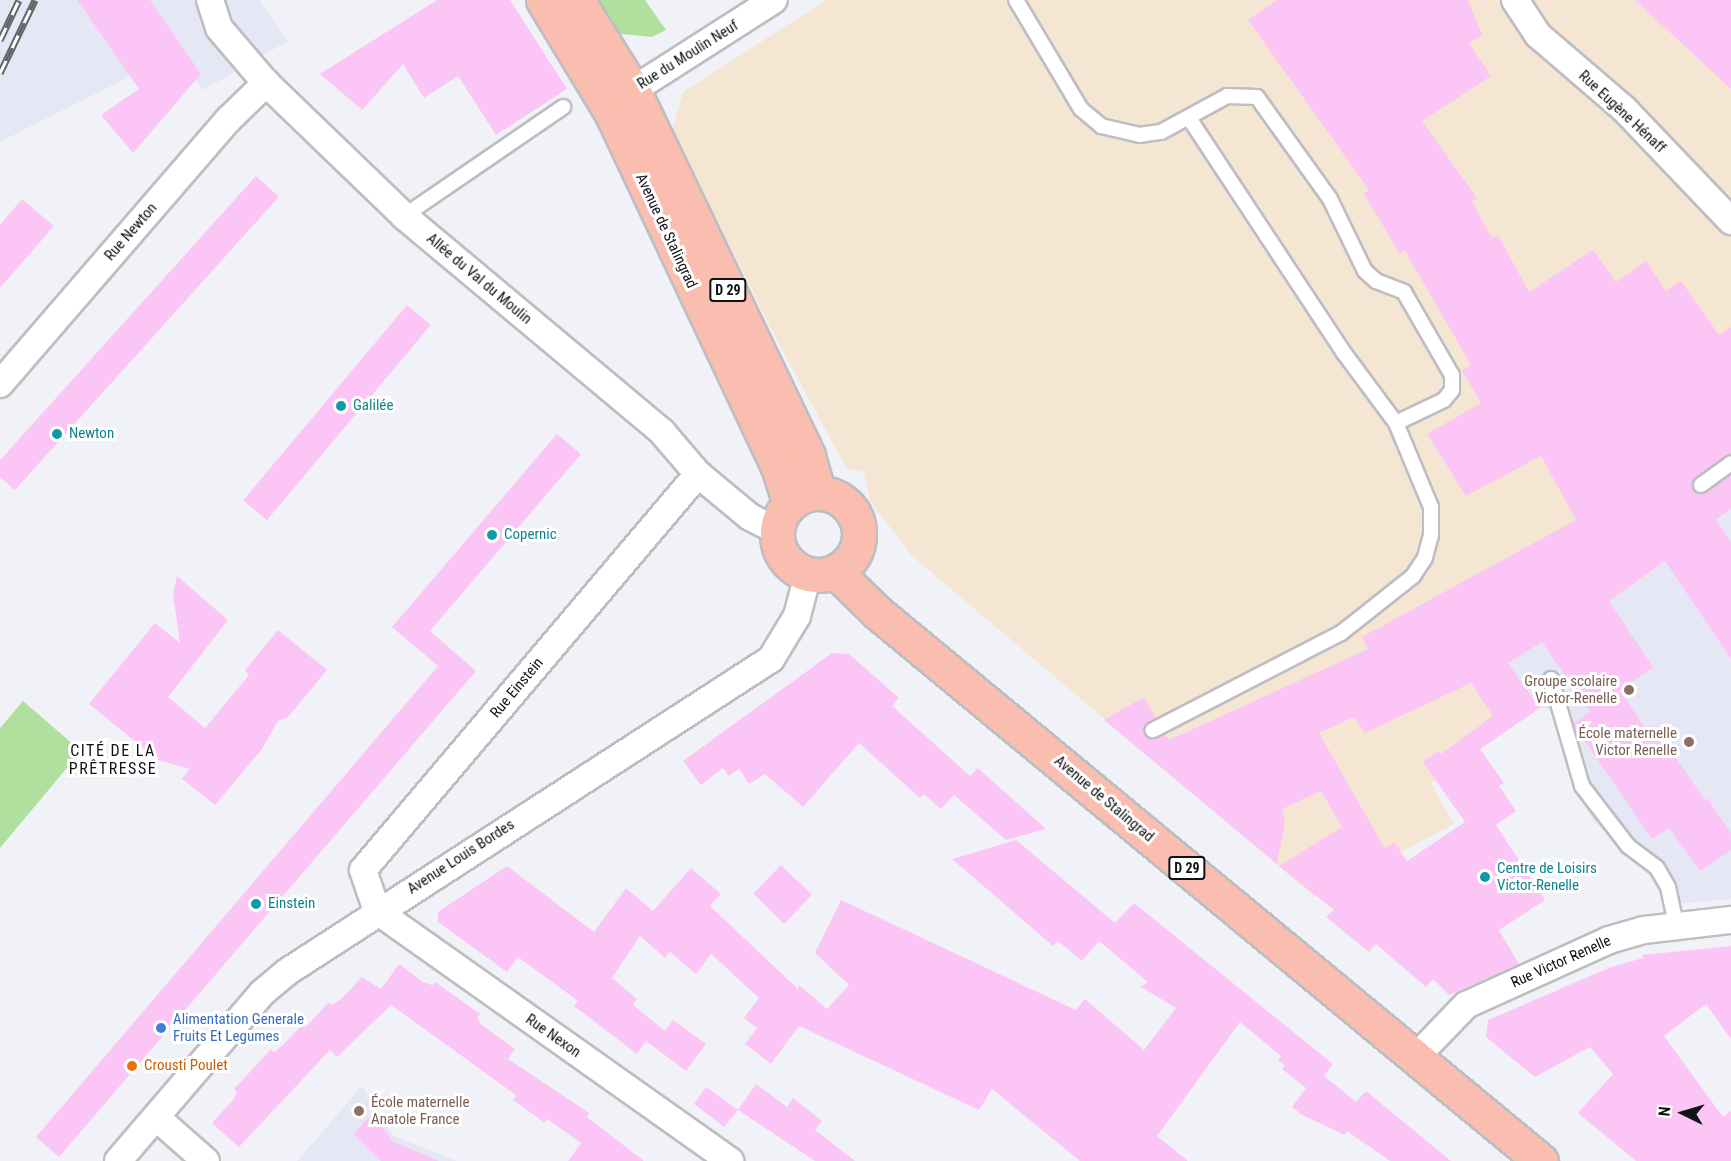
<!DOCTYPE html>
<meta charset="utf-8">
<style>
body{margin:0}
#map{position:relative;width:1731px;height:1161px;overflow:hidden;background:#f1f2f7;font-family:"Roboto Condensed",sans-serif}
div>[style]{position:absolute}
[style*='--x']{left:calc(var(--x)*1px);top:calc(var(--y)*1px);width:calc(var(--w)*1px);rotate:calc(var(--a)*1deg)}
.built>*{inset:0;background:#e6e7f4}
.industrial>*{inset:0;background:#f4e6d3}
.green>*{inset:0;background:#afe09e}
.building>*{inset:0;background:#fbc6f6;transform-origin:0 0}
.roads{filter:drop-shadow(2px 0 #bdbdc2) drop-shadow(-2px 0 #bdbdc2) drop-shadow(0 2px #bdbdc2) drop-shadow(0 -2px #bdbdc2)}
.service>*{height:14px;margin:-7px;padding:0 7px;transform-origin:7px;border-radius:7px;background:#fff}
.minor>*{height:26px;margin:-13px;padding:0 13px;transform-origin:13px;border-radius:13px;background:#fff}
.primary>*{height:33px;margin:-16.5px;padding:0 16.5px;transform-origin:16.5px;border-radius:16.5px;background:#f9beaf}
.primary>.ring{margin:-16.5px;padding:0;box-sizing:content-box;background:none;border:33px solid #f9beaf;border-radius:50%}
.rail>*{height:7px;margin-top:-3.5px;transform-origin:0;background:repeating-linear-gradient(90deg,#fff 0 14px,#636466 0 28px);box-sizing:border-box;border-block:2px solid #636466}
.dots>*{width:16px;height:16px;translate:-50% -50%;box-sizing:border-box;border:3px solid #fff;border-radius:50%}
span{translate:-50% -50%;white-space:nowrap;text-align:center;line-height:1.15;-webkit-text-stroke:6px #fff;paint-order:stroke}
.shield-label span{padding:2px 4px;background:#fff;border:2px solid;border-radius:4px;-webkit-text-stroke-width:0}
.shield-label{font-size:14px;color:#111213;font-weight:700}
.street-label{font-size:15px;color:#111213}
.culture-label{font-size:15px;color:#0d838f}
.left{translate:0 -50%;text-align:left}
.education-label{font-size:15px;color:#785e54}
.right{translate:-100% -50%;text-align:right}
.shop-label{font-size:15px;color:#366cbe}
.food-label{font-size:15px;color:#c56008}
.neighbourhood-label{font-size:16px;color:#111213;letter-spacing:1.5px}
.north{position:absolute;left:1653px;top:1083px;width:60px;height:60px;-webkit-text-stroke:4px #fff;paint-order:stroke;rotate:275deg;font-size:16px;font-weight:700;line-height:24px;text-align:center;color:#111213}
.north::after{content:'';display:block;margin:auto;width:21px;height:27px;background:#111213;clip-path:polygon(50% 0,100% 100%,50% 72%,0 100%)}
</style>
<div id="map">
<div class="built">
<div style="clip-path:polygon(0 0,259px 0,288px 41px,203px 90px,178px 52px,0 142px)"></div>
<div style="clip-path:polygon(1731px 509px,1731px 899px,1664px 905px,1664px 894px,1653px 876px,1592px 819px,1572px 782px,1552px 711px,1540px 708px,1507px 663px,1647px 576px)"></div>
<div style="clip-path:polygon(362px 1086px,394px 1136px,457px 1161px,297px 1161px)"></div>
</div>
<div class="industrial">
<div style="clip-path:polygon(826px 0,1731px 0,1731px 426px,1672px 470px,1711px 525px,1647px 576px,1508px 663px,1540px 708px,1431px 783px,1454px 824px,1315px 897px,912px 556px,870px 501px,864px 472px,847px 469px,779px 344px,672px 131px,683px 92px)"></div>
</div>
<div class="green">
<div style="clip-path:polygon(592px 0,645px 0,666px 30px,652px 37px,610px 33px)"></div>
<div style="clip-path:polygon(23px 701px,81px 751px,0 848px,0 728px)"></div>
</div>
<div class="building">
<div style="clip-path:polygon(77px 0,150px 0,201px 74px,133px 153px,101px 115px,139px 89px)"></div>
<div style="clip-path:polygon(437px 0,510px 0,567px 89px,496px 135px,458px 76px,424px 98px,403px 64px,362px 110px,320px 74px)"></div>
<div style="clip-path:polygon(evenodd,1277px 0,1468px 0,1482px 35px,1469px 43px,1491px 76px,1422px 121px,1477px 198px,1472px 202px,1492px 238px,1498px 235px,1529px 292px,1593px 250px,1616px 282px,1646px 261px,1666px 291px,1681px 281px,1719px 335px,1731px 327px,1731px 454px,1696px 478px,1692px 485px,1703px 494px,1731px 474px,1731px 509px,1716px 520px,1731px 542px,1731px 659px,1665px 561px,1609px 601px,1653px 667px,1620px 691px,1646px 729px,1653px 725px,1705px 800px,1707px 798px,1731px 833px,1731px 850px,1700px 871px,1669px 828px,1652px 839px,1573px 724px,1590px 711px,1542px 642px,1508px 663px,1540px 708px,1480px 749px,1504px 783px,1499px 786px,1516px 811px,1496px 825px,1545px 900px,1499px 930px,1519px 964px,1449px 995px,1433px 979px,1426px 987px,1376px 944px,1369px 952px,1326px 917px,1334px 910px,1279px 866px,1342px 827px,1321px 791px,1282px 809px,1285px 822px,1277px 864px,1104px 720px,1144px 697px,1156px 718px,1146px 725px,1145px 735px,1153px 739px,1165px 734px,1169px 740px,1368px 649px,1362px 637px,1576px 520px,1541px 456px,1466px 496px,1427px 434px,1481px 403px,1462px 371px,1471px 365px,1405px 251px,1400px 254px,1364px 194px,1369px 190px,1248px 20px,1277px 0,1471px 683px,1493px 716px,1441px 754px,1438px 751px,1423px 762px,1465px 822px,1407px 861px,1394px 842px,1385px 849px,1319px 733px,1354px 717px,1365px 733px,1471px 683px)"></div>
<div style="clip-path:polygon(1635px 0,1731px 0,1731px 89px)"></div>
<div style="left:256px;top:176px;width:31px;height:395px;rotate:42deg"></div>
<div style="clip-path:polygon(22px 199px,54px 226px,0 288px,0 225px)"></div>
<div style="left:407px;top:305px;width:31px;height:255px;rotate:40deg"></div>
<div style="clip-path:polygon(557px 434px,581px 454px,430px 631px,476px 671px,59px 1157px,36px 1137px,438px 666px,392px 627px)"></div>
<div style="clip-path:polygon(177px 576px,228px 620px,168px 697px,205px 728px,249px 675px,245px 670px,278px 630px,327px 670px,288px 717px,278px 721px,262px 749px,215px 805px,182px 779px,190px 769px,158px 760px,89px 704px,155px 623px,180px 643px,173px 594px)"></div>
<div style="clip-path:polygon(832px 653px,849px 654px,899px 698px,892px 706px,970px 776px,978px 768px,1046px 829px,1006px 840px,954px 795px,941px 809px,924px 794px,920px 798px,859px 743px,803px 807px,765px 774px,749px 784px,739px 769px,729px 776px,723px 768px,701px 785px,683px 761px)"></div>
<div style="clip-path:polygon(1016px 840px,1115px 923px,1134px 903px,1333px 1064px,1324px 1076px,1356px 1102px,1366px 1091px,1451px 1161px,1390px 1161px,1347px 1131px,1345px 1135px,1302px 1115px,1292px 1107px,1306px 1088px,1282px 1069px,1285px 1066px,1278px 1060px,1281px 1056px,1240px 1022px,1157px 1136px,1188px 1161px,1080px 1161px,992px 1089px,979px 1110px,799px 1026px,771px 1064px,745px 1044px,757px 1028px,744px 1018px,759px 998px,711px 954px,696px 974px,670px 952px,665px 958px,640px 936px,612px 978px,637px 999px,633px 1005px,665px 1031px,673px 1020px,706px 1044px,686px 1071px,646px 1041px,637px 1054px,574px 1006px,578px 1001px,518px 957px,507px 972px,438px 922px,438px 912px,507px 866px,594px 932px,626px 888px,653px 911px,691px 868px,721px 894px,710px 906px,798px 989px,799px 985px,827px 1009px,849px 985px,815px 953px,841px 900px,1076px 1010px,1085px 999px,1144px 1050px,1176px 1008px,1141px 987px,1148px 982px,1099px 941px,1082px 961px,1058px 941px,1053px 946px,952px 859px)"></div>
<div style="left:781px;top:865px;width:43px;height:40px;rotate:44deg"></div>
<div style="clip-path:polygon(1731px 946px,1731px 1039px,1706px 1004px,1664px 1036px,1723px 1117px,1731px 1111px,1731px 1161px,1636px 1161px,1578px 1113px,1613px 1074px,1590px 1047px,1535px 1077px,1486px 1037px,1488px 1020px,1611px 967px,1643px 958px,1642px 955px)"></div>
<div style="clip-path:polygon(399px 964px,423px 982px,432px 985px,435px 982px,480px 1014px,477px 1018px,482px 1025px,515px 1049px,508px 1059px,589px 1113px,587px 1117px,644px 1161px,568px 1161px,581px 1143px,547px 1119px,544px 1123px,537px 1117px,513px 1100px,516px 1095px,391px 1005px,337px 1057px,330px 1050px,239px 1147px,212px 1123px,233px 1100px,237px 1092px,234px 1089px,271px 1049px,274px 1052px,282px 1046px,303px 1024px,306px 1027px,329px 1002px,332px 1005px,340px 1000px,362px 977px,381px 989px)"></div>
<div style="clip-path:polygon(756px 1084px,787px 1107px,793px 1098px,822px 1121px,815px 1130px,855px 1161px,815px 1161px,738px 1110px,724px 1127px,694px 1104px,706px 1087px,738px 1110px)"></div>
<div style="clip-path:polygon(373px 1113px,392px 1141px,439px 1161px,381px 1161px,353px 1134px)"></div>
</div>
<div class="roads">
<div class="service">
<div style="--x:1016;--y:0;--w:127;--a:59.2"></div>
<div style="--x:1081;--y:109;--w:26;--a:40"></div>
<div style="--x:1101;--y:126;--w:39;--a:13"></div>
<div style="--x:1139;--y:135;--w:22;--a:-8"></div>
<div style="--x:1161;--y:132;--w:75;--a:-28.6"></div>
<div style="--x:1227;--y:96;--w:30;--a:2"></div>
<div style="--x:1257;--y:97;--w:125;--a:54.4"></div>
<div style="--x:1330;--y:199;--w:80;--a:64.1"></div>
<div style="--x:1365;--y:271;--w:15;--a:42"></div>
<div style="--x:1376;--y:281;--w:30;--a:21"></div>
<div style="--x:1404;--y:292;--w:96;--a:60"></div>
<div style="--x:1452;--y:375;--w:15;--a:90"></div>
<div style="--x:1452;--y:390;--w:13;--a:129"></div>
<div style="--x:1444;--y:400;--w:53;--a:154.4"></div>
<div style="--x:1396;--y:423;--w:91;--a:67.4"></div>
<div style="--x:1431;--y:507;--w:28;--a:90"></div>
<div style="--x:1431;--y:535;--w:24;--a:105"></div>
<div style="--x:1425;--y:558;--w:22;--a:124"></div>
<div style="--x:1413;--y:576;--w:92;--a:141.6"></div>
<div style="--x:1341;--y:633;--w:212;--a:152.7"></div>
<div style="--x:1189;--y:118;--w:282;--a:56.6"></div>
<div style="--x:1344;--y:353;--w:87;--a:53.4"></div>
<div style="--x:404;--y:216;--w:193;--a:-34.4"></div>
<div style="--x:1701;--y:485;--w:37;--a:-36"></div>
<div style="--x:1551;--y:679;--w:111;--a:73.8"></div>
<div style="--x:1582;--y:786;--w:76;--a:52.5"></div>
<div style="--x:1628;--y:846;--w:36;--a:37"></div>
<div style="--x:1657;--y:868;--w:22;--a:60"></div>
<div style="--x:1668;--y:887;--w:39;--a:78"></div>
</div>
<div class="minor">
<div style="--x:210;--y:0;--w:29;--a:72"></div>
<div style="--x:219;--y:28;--w:72;--a:49.5"></div>
<div style="--x:266;--y:83;--w:192;--a:43.9"></div>
<div style="--x:404;--y:216;--w:336;--a:39.9"></div>
<div style="--x:662;--y:432;--w:55;--a:49.4"></div>
<div style="--x:698;--y:474;--w:67;--a:39.6"></div>
<div style="--x:750;--y:517;--w:30;--a:27"></div>
<div style="--x:1515;--y:0;--w:42;--a:56.7"></div>
<div style="--x:1538;--y:35;--w:113;--a:40.7"></div>
<div style="--x:1624;--y:109;--w:155;--a:46.3"></div>
<div style="--x:626;--y:107;--w:18;--a:-68"></div>
<div style="--x:633;--y:90;--w:167;--a:-32.6"></div>
<div style="--x:0;--y:384;--w:350;--a:-49.2"></div>
<div style="--x:229;--y:119;--w:52;--a:-44.2"></div>
<div style="--x:377;--y:911;--w:43;--a:-108.9"></div>
<div style="--x:363;--y:870;--w:519;--a:-49.77"></div>
<div style="--x:377;--y:911;--w:433;--a:35.3"></div>
<div style="--x:1416;--y:1057;--w:72;--a:-46.1"></div>
<div style="--x:1466;--y:1005;--w:157;--a:-24.4"></div>
<div style="--x:1609;--y:940;--w:36;--a:-16"></div>
<div style="--x:1644;--y:930;--w:88;--a:-6.6"></div>
<div style="--x:157;--y:1118;--w:65;--a:41.3"></div>
<div style="--x:118;--y:1161;--w:221;--a:-49.4"></div>
<div style="--x:262;--y:993;--w:33;--a:-40"></div>
<div style="--x:287;--y:972;--w:576;--a:-32.89"></div>
<div style="--x:771;--y:659;--w:50;--a:-58.8"></div>
<div style="--x:797;--y:616;--w:43;--a:-75.3"></div>
</div>
<div class="primary">
<div style="--x:543;--y:0;--w:133;--a:58.8"></div>
<div style="--x:612;--y:114;--w:390;--a:64.8"></div>
<div style="--x:778;--y:467;--w:38;--a:72"></div>
<div style="--x:577;--y:0;--w:106;--a:58.1"></div>
<div style="--x:633;--y:90;--w:406;--a:64.4"></div>
<div style="--x:808;--y:456;--w:37;--a:74"></div>
<div class="ring" style="left:777px;top:493px;width:49px;height:49px"></div>
<div style="--x:836;--y:572;--w:59;--a:44.3"></div>
<div style="--x:878;--y:613;--w:860;--a:39.58"></div>
</div>
</div>
<div class="rail">
<div style="--x:0;--y:40;--w:44;--a:-64.6"></div>
<div style="--x:0;--y:73;--w:81;--a:-64.4"></div>
</div>
<div class="dots">
<div style="left:341px;top:406px;background:#0f9aa8"></div>
<div style="left:57px;top:434px;background:#0f9aa8"></div>
<div style="left:492px;top:535px;background:#0f9aa8"></div>
<div style="left:1629px;top:690px;background:#8d6e63"></div>
<div style="left:1689px;top:742px;background:#8d6e63"></div>
<div style="left:1485px;top:877px;background:#0f9aa8"></div>
<div style="left:256px;top:904px;background:#0f9aa8"></div>
<div style="left:161px;top:1028px;background:#3f7fe0"></div>
<div style="left:132px;top:1066px;background:#e8710a"></div>
<div style="left:359px;top:1111px;background:#8d6e63"></div>
</div>
<div class="shield-label">
<span style="left:728px;top:290px">D 29</span>
<span style="left:1187px;top:868px">D 29</span>
</div>
<div class="street-label">
<span style="left:688px;top:55px;rotate:-32deg">Rue du Moulin Neuf</span>
<span style="left:1622px;top:112px;rotate:43deg">Rue Eugène Hénaff</span>
<span style="left:666px;top:231px;rotate:65deg">Avenue de Stalingrad</span>
<span style="left:131px;top:232px;rotate:-49deg">Rue Newton</span>
<span style="left:479px;top:279px;rotate:40deg">Allée du Val du Moulin</span>
<span style="left:517px;top:688px;rotate:-50deg">Rue Einstein</span>
<span style="left:1104px;top:799px;rotate:40deg">Avenue de Stalingrad</span>
<span style="left:461px;top:857px;rotate:-33deg">Avenue Louis Bordes</span>
<span style="left:1561px;top:962px;rotate:-24deg">Rue Victor Renelle</span>
<span style="left:553px;top:1036px;rotate:35deg">Rue Nexon</span>
</div>
<div class="culture-label">
<span class="left" style="left:353px;top:406px">Galilée</span>
<span class="left" style="left:69px;top:434px">Newton</span>
<span class="left" style="left:504px;top:535px">Copernic</span>
<span class="left" style="left:1497px;top:877px">Centre de Loisirs<br>Victor-Renelle</span>
<span class="left" style="left:268px;top:904px">Einstein</span>
</div>
<div class="education-label">
<span class="right" style="left:1617px;top:690px">Groupe scolaire<br>Victor-Renelle</span>
<span class="right" style="left:1677px;top:742px">École maternelle<br>Victor Renelle</span>
<span class="left" style="left:371px;top:1111px">École maternelle<br>Anatole France</span>
</div>
<div class="shop-label">
<span class="left" style="left:173px;top:1028px">Alimentation Generale<br>Fruits Et Legumes</span>
</div>
<div class="food-label">
<span class="left" style="left:144px;top:1066px">Crousti Poulet</span>
</div>
<div class="neighbourhood-label">
<span style="left:113px;top:760px">CITÉ DE LA<br>PRÊTRESSE</span>
</div>
<div class="north">N</div>
</div>
